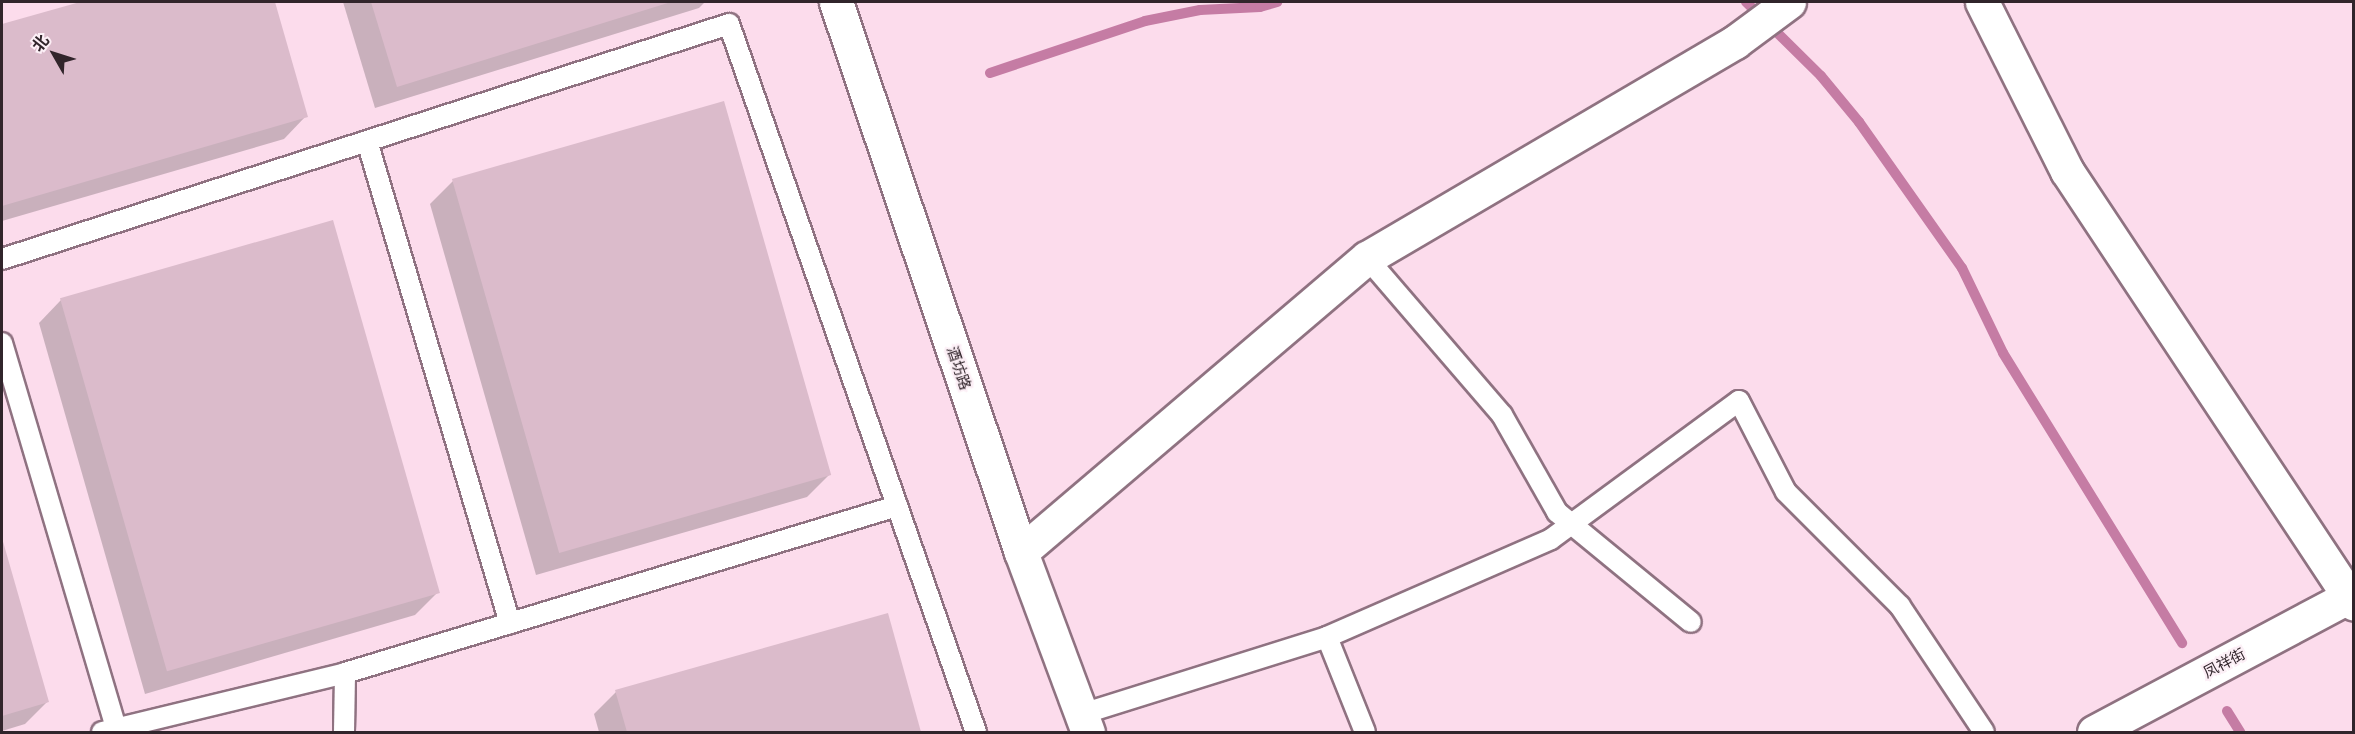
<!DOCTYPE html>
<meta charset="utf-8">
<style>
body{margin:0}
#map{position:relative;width:2355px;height:734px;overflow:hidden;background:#fcdcec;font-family:Mulish,"Noto Sans SC",sans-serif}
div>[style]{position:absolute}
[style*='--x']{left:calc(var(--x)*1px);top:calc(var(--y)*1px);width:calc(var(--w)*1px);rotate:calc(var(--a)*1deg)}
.shadow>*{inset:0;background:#0003}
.stream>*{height:10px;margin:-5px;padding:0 5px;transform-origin:5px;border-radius:5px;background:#c57ca4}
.building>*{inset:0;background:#dbbbcb;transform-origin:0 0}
.roads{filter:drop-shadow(2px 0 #8f7281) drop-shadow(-2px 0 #8f7281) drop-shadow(0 2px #8f7281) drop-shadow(0 -2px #8f7281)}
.service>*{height:20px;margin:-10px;padding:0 10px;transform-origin:10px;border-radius:10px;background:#fff}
.minor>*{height:33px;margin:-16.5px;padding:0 16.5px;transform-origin:16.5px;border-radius:16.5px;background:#fff}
.tertiary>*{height:33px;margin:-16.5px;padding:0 16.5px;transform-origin:16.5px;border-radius:16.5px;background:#fff}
span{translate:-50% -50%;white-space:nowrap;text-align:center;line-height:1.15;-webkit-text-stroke:4.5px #fceff6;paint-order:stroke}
.street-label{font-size:15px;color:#31252b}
.frame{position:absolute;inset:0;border:3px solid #31252b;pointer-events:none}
.north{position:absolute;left:24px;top:24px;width:60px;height:60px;-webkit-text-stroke:4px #fceff6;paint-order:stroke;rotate:309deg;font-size:16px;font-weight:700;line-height:24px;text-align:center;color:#31252b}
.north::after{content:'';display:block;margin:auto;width:21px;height:27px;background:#31252b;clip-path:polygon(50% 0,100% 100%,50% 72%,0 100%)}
</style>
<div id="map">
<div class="shadow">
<div style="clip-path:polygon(86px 2px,273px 2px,306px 116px,284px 139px,2px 221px,2px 26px)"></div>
<div style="clip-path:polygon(343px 2px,705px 2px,699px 8px,375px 108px)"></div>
<div style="clip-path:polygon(453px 181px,830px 474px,807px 497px,536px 575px,430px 204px)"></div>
<div style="clip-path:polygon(61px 300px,437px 593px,415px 615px,145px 694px,39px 323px)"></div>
<div style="clip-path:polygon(2px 541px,47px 702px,25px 724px,2px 731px)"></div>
<div style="clip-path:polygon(887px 615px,920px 732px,599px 732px,594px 714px,616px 692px)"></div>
</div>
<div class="stream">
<div style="--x:1746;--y:2;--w:105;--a:44.6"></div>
<div style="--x:1821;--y:76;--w:60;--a:50.4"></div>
<div style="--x:1859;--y:122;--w:179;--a:54.8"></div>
<div style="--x:1962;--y:268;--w:94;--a:64.2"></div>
<div style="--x:2003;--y:353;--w:341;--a:58.3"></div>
<div style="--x:990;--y:73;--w:163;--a:-18.5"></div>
<div style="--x:1145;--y:21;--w:56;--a:-11.3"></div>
<div style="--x:1200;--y:10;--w:60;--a:-2.9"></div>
<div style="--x:1260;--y:7;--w:18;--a:-16"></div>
<div style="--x:2227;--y:711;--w:25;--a:58"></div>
</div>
<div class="building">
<div style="clip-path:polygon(80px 2px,275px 2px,308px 117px,2px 206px,2px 24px)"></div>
<div style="clip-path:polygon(371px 2px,671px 2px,397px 87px)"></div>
<div style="left:724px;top:101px;width:389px;height:283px;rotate:74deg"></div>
<div style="left:333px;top:220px;width:388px;height:284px;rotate:74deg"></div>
<div style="clip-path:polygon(2px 538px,49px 702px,2px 716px)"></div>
<div style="clip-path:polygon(888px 613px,921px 732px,627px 732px,615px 690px)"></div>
</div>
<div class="roads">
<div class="service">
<div style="--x:367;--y:141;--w:503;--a:73.48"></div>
<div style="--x:1367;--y:258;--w:207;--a:49.3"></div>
<div style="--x:1502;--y:415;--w:112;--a:60.4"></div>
<div style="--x:1557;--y:512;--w:173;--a:39.4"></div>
<div style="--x:2;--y:259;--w:764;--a:-17.91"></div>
<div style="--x:729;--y:24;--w:750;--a:70.77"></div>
<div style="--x:2;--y:343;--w:402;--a:73.5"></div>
<div style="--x:1327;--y:637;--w:102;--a:68.2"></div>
<div style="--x:1082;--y:714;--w:257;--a:-17.4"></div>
<div style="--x:1327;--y:637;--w:244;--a:-23.6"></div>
<div style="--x:1551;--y:539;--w:233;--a:-36.3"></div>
<div style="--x:1739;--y:401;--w:102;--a:62.7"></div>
<div style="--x:1786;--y:492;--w:161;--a:45"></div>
<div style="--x:1900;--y:606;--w:151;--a:56.3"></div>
<div style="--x:102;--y:732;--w:250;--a:-13.6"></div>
<div style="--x:345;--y:673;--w:577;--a:-16.83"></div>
<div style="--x:344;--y:732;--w:59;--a:-89"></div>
</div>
<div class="minor">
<div style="--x:1982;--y:2;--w:189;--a:63.3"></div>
<div style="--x:2067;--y:171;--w:519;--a:56.46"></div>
<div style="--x:1021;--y:552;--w:454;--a:-40.4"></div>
<div style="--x:1367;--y:258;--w:427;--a:-30.4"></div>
<div style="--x:1735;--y:42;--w:67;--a:-36.5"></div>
<div style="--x:2094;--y:732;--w:294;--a:-28"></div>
</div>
<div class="tertiary">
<div style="--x:836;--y:2;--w:580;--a:71.41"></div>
<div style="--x:1021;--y:552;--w:192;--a:69.6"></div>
</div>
</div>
<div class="street-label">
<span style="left:959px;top:368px;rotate:71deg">酒坊路</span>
<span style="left:2224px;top:663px;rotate:-28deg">凤祥街</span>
</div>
<div class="frame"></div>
<div class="north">北</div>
</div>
